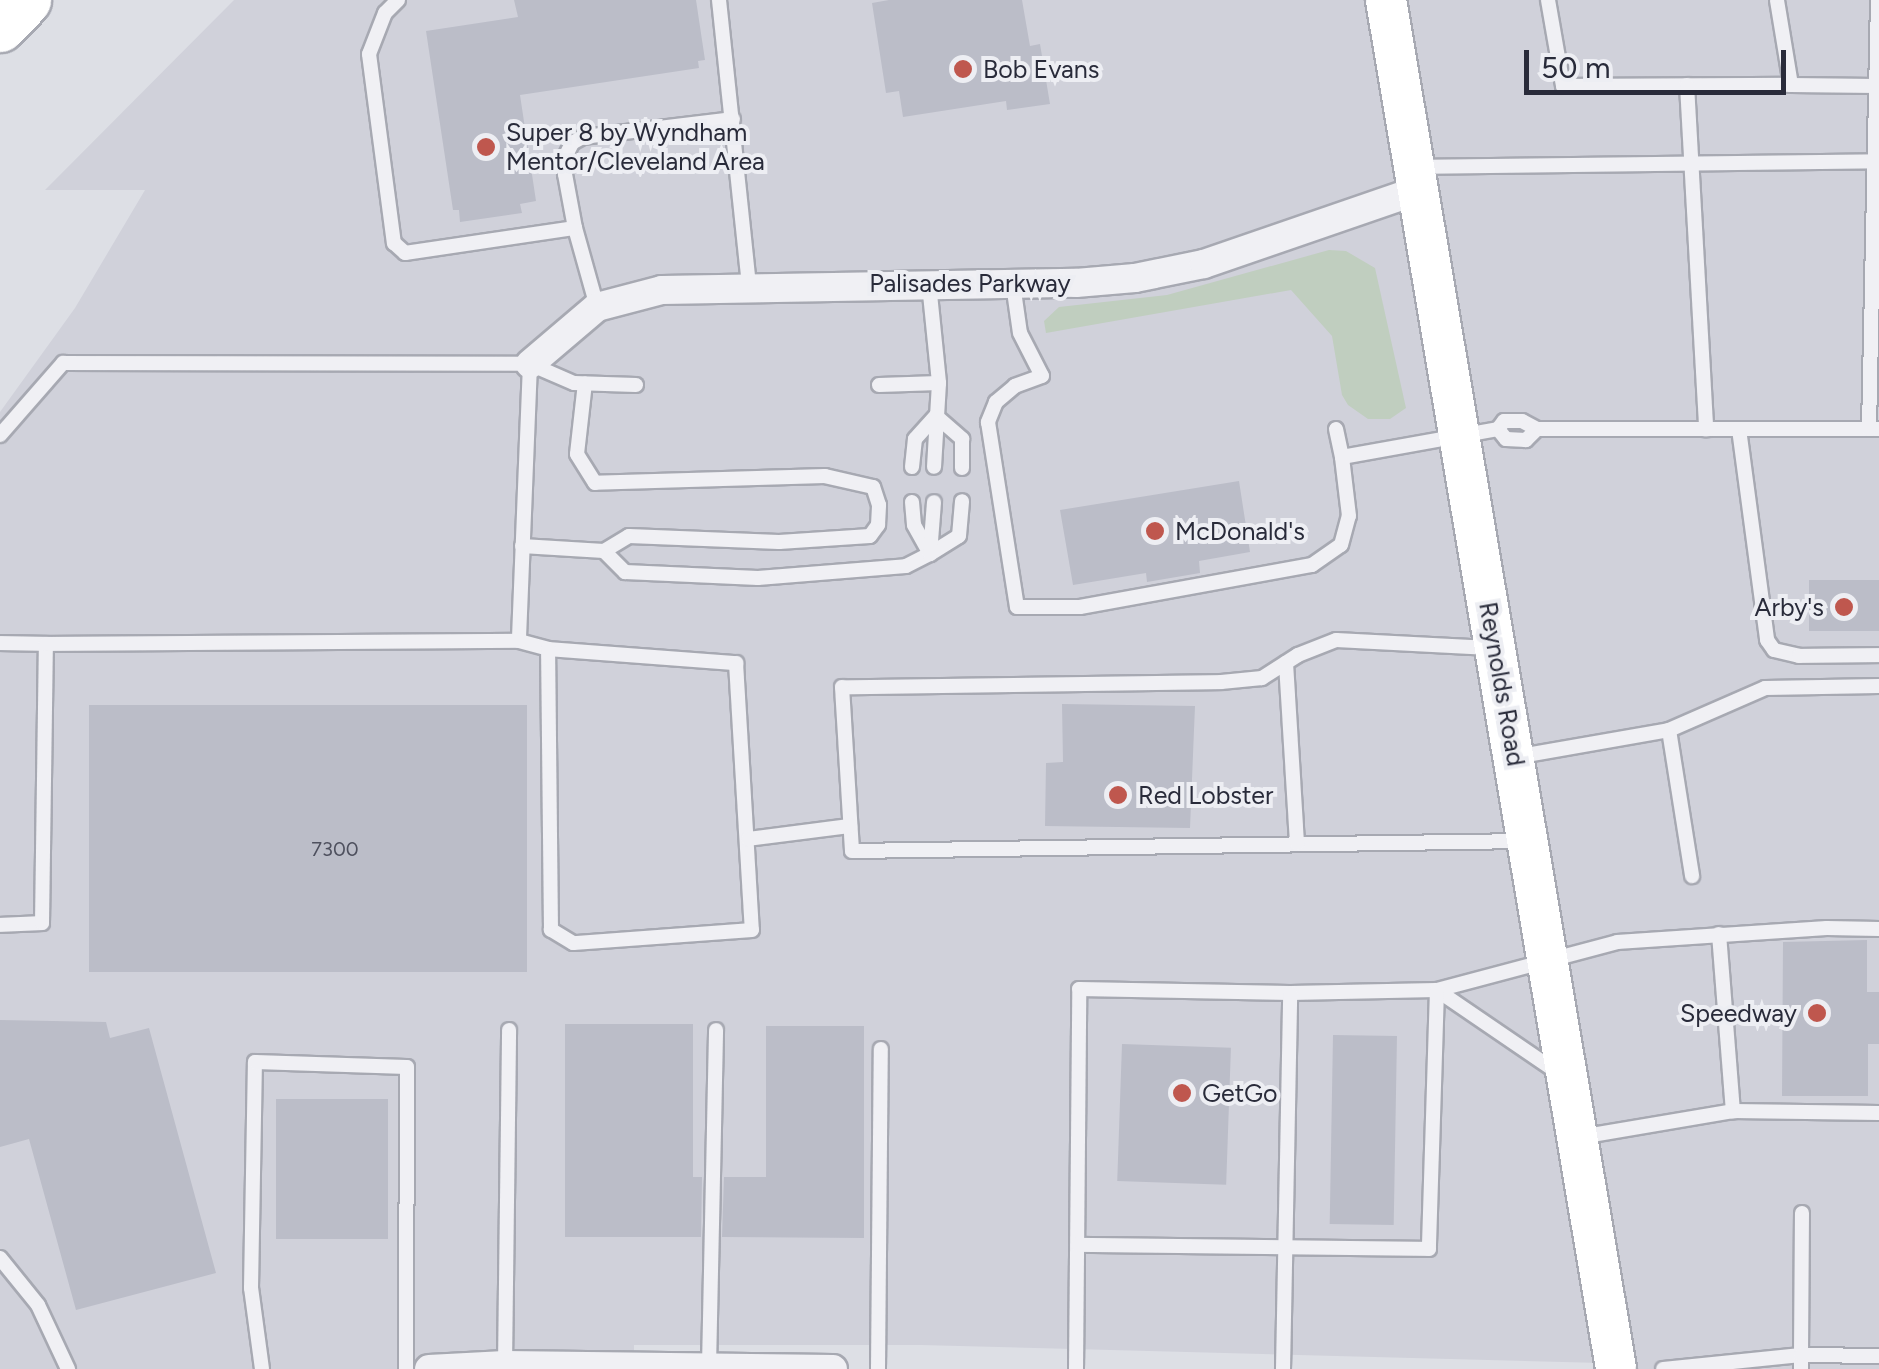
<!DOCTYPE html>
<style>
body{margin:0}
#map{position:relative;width:1879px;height:1369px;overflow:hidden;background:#dddfe5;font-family:Figtree,sans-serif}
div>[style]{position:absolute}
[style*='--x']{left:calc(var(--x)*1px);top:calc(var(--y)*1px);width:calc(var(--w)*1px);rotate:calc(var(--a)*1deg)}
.built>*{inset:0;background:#d0d1da}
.green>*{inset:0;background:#c0cebf}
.building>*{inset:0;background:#bbbdc8;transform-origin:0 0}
.roads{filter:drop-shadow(2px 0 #a7a9b2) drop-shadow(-2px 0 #a7a9b2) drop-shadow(0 2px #a7a9b2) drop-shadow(0 -2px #a7a9b2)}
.service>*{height:14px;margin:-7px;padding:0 7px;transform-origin:7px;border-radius:7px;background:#f0f0f4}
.minor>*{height:28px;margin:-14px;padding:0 14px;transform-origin:14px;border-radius:14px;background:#f0f0f4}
.secondary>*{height:40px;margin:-20px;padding:0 20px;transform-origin:20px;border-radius:20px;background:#fff}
.motorway>*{height:52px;margin:-26px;padding:0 26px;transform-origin:26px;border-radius:26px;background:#fff}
.dots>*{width:28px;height:28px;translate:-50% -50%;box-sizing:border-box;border:5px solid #edeef3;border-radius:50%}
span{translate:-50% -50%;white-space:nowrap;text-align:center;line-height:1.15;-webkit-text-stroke:8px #edeef3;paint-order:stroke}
.number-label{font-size:20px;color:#4e505e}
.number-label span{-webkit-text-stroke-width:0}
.poi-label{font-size:25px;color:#292b3a}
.left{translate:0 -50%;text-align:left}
.right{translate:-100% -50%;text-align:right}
.street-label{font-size:25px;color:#292b3a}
.scale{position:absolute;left:1524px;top:50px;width:262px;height:45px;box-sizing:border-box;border:5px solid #292b3a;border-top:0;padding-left:12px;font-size:30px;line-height:35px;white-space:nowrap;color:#292b3a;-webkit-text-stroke:8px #edeef3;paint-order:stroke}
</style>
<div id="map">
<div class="built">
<div style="clip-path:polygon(234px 0,1372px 0,1602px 1363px,921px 1345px,634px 1345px,634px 1369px,0 1369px,0 412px,75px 308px,145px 190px,45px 190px)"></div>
<div style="clip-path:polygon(1396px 0,1879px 0,1879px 1369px,1628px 1369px)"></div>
</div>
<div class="green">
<div style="clip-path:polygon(1329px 250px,1346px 251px,1375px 268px,1406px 408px,1390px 419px,1368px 419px,1348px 405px,1342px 395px,1332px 336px,1291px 290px,1046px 333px,1044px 321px,1059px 307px,1167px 295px)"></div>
</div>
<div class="building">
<div style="clip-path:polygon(514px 0,696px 0,705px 60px,698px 61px,699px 68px,520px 95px,536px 201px,520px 204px,522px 213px,460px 222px,459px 210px,453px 210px,426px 31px,518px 17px)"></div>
<div style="clip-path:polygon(889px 0,1022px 0,1030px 46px,1040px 44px,1050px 104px,1007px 110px,1006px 101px,903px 117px,899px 91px,886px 93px,872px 3px)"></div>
<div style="clip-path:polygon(1239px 481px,1250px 552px,1199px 561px,1200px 573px,1147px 582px,1146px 573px,1073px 585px,1060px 510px)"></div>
<div style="left:1879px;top:580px;width:51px;height:70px;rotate:90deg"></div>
<div style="clip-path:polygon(1062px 704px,1195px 706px,1190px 828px,1045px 826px,1046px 763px,1063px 762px)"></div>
<div style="left:89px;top:705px;width:438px;height:267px"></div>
<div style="clip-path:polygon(1867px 940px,1867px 992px,1879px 992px,1879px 1044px,1868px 1044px,1868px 1096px,1782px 1096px,1783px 942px)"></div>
<div style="clip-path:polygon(0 1020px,106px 1022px,110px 1038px,149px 1028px,216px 1273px,76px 1310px,29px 1139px,0 1147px)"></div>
<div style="clip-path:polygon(565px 1024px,693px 1024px,693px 1177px,702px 1177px,701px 1237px,565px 1237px)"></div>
<div style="clip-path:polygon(766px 1026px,864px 1026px,864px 1238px,722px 1237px,724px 1177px,766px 1177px)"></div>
<div style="left:1333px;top:1035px;width:64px;height:189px;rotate:1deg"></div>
<div style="left:1122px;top:1044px;width:109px;height:137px;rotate:2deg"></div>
<div style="left:388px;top:1099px;width:140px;height:112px;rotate:90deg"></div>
</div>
<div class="roads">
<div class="service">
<div style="--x:398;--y:0;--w:18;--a:135"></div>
<div style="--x:385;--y:13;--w:44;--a:111.3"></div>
<div style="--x:369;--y:54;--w:191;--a:82.5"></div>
<div style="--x:394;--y:243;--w:15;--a:42"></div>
<div style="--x:405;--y:253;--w:172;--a:-8.4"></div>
<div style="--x:575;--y:228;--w:82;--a:74.4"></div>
<div style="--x:719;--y:0;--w:287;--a:84"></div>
<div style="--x:1548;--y:0;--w:87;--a:80.1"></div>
<div style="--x:1563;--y:86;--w:228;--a:-0.3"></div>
<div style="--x:1791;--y:85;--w:86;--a:-99.4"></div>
<div style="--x:1687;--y:85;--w:345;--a:86.8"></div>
<div style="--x:1791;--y:85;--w:85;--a:0.7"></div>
<div style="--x:1415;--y:167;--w:460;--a:-0.7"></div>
<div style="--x:575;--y:228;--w:55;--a:-100.5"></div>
<div style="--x:565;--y:174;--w:17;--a:-90"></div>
<div style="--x:565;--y:157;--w:16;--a:-63"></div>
<div style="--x:572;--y:143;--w:13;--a:-29"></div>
<div style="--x:583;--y:137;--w:151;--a:-6.8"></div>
<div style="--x:929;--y:284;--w:100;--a:84.2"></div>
<div style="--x:939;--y:383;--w:84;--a:93.4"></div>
<div style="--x:1013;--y:284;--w:49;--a:81.9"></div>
<div style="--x:1020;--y:333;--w:48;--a:62.9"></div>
<div style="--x:1042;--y:376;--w:29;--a:160"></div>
<div style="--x:1015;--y:386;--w:25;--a:140"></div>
<div style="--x:996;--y:402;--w:22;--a:112"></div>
<div style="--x:988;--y:422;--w:187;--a:81.1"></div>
<div style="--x:1017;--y:607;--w:63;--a:0"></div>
<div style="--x:1080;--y:607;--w:236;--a:-10.3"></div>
<div style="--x:1312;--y:565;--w:35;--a:-35"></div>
<div style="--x:1341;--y:545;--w:30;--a:-75"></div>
<div style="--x:1349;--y:516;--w:59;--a:-96.8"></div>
<div style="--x:530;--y:364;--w:277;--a:92.3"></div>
<div style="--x:519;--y:641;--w:30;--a:15"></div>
<div style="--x:548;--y:649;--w:189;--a:4.3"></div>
<div style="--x:736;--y:663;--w:267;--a:86.6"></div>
<div style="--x:752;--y:930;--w:179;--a:175.8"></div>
<div style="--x:573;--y:943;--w:26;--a:-149"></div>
<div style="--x:551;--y:930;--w:281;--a:-90.6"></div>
<div style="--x:879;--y:385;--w:60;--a:-1.9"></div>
<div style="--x:1336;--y:429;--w:29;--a:78"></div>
<div style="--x:1342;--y:457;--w:158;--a:-10.2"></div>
<div style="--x:1498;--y:429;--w:10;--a:-53"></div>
<div style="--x:1504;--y:421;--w:18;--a:0"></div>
<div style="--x:1522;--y:421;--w:17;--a:28"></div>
<div style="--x:1537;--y:429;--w:16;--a:135"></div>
<div style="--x:1526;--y:440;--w:20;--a:-177"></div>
<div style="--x:1506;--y:439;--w:13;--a:-129"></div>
<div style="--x:1537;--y:429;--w:342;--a:0"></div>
<div style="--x:1739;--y:429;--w:213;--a:82.4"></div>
<div style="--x:1767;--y:640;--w:12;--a:55"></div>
<div style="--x:1774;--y:650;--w:26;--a:13"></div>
<div style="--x:1799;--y:656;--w:80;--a:-0.7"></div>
<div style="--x:1869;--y:429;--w:429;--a:-88.8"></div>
<div style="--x:0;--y:435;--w:96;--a:-48.8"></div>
<div style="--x:63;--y:363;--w:467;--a:0.1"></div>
<div style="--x:530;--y:364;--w:48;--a:23.4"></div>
<div style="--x:574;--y:383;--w:62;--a:1.8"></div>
<div style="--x:912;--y:467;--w:28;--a:-84"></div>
<div style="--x:915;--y:439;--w:31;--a:-48"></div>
<div style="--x:936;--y:416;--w:35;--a:41"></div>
<div style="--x:962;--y:439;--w:29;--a:90"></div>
<div style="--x:912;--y:502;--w:23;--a:85"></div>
<div style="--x:914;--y:525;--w:33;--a:61"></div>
<div style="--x:930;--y:554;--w:34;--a:-32"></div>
<div style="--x:959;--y:536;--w:35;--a:-85"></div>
<div style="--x:522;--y:546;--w:82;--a:3.5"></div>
<div style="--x:604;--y:551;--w:29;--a:-31"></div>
<div style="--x:629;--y:536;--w:150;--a:2.3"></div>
<div style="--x:779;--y:542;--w:91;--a:-3.8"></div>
<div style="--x:870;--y:536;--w:14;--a:-54"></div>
<div style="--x:878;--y:525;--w:20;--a:-87"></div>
<div style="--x:879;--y:505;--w:19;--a:-108"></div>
<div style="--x:873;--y:487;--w:49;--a:-167.1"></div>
<div style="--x:825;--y:476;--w:230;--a:178.3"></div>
<div style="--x:595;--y:483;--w:34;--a:-122"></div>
<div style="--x:577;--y:454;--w:71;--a:-83.6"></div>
<div style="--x:604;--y:551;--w:30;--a:45"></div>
<div style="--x:625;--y:572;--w:133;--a:2.6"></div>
<div style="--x:758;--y:578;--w:148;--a:-4.6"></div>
<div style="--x:906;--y:566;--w:27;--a:-27"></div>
<div style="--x:930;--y:554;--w:52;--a:-85.6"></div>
<div style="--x:0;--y:643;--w:46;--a:1.2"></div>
<div style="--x:1490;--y:648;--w:154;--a:-177"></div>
<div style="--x:1336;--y:640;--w:41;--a:158.5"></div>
<div style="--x:1298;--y:655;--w:43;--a:147.4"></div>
<div style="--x:1262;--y:678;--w:41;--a:174.4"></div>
<div style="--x:1221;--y:682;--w:379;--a:179.2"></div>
<div style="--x:842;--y:687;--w:164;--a:86.5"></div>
<div style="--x:852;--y:851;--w:671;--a:-0.85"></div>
<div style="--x:1286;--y:663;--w:181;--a:86.5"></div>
<div style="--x:1669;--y:730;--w:148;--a:81"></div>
<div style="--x:1515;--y:757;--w:156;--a:-9.9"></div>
<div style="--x:1669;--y:730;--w:105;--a:-23.6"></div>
<div style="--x:1765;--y:688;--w:114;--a:-1"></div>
<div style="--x:748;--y:839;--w:103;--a:-7.3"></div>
<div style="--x:0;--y:925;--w:42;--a:-2.7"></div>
<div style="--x:42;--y:923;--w:279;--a:-89.2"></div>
<div style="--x:46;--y:644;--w:473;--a:-0.4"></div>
<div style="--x:1719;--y:934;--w:178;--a:85.5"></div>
<div style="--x:1557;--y:1072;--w:145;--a:-145.7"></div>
<div style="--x:1437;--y:990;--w:186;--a:-14.9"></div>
<div style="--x:1617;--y:942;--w:210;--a:-3.8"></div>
<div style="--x:1827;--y:928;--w:52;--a:1.1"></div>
<div style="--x:1580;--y:1137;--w:155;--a:-9.6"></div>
<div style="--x:1733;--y:1111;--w:146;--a:0.8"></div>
<div style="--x:0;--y:1258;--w:60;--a:51"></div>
<div style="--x:38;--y:1305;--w:71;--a:64.9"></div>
<div style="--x:505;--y:1365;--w:335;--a:-89.3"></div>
<div style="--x:709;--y:1367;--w:337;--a:-88.8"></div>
<div style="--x:262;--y:1369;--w:82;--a:-97.7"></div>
<div style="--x:251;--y:1288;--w:226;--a:-89"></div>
<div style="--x:255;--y:1062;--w:152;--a:1.9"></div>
<div style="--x:407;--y:1067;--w:302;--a:90.2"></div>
<div style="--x:878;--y:1369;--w:320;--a:-89.5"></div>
<div style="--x:1076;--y:1369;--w:380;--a:-89.5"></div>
<div style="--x:1079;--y:989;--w:211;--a:1.1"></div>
<div style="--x:1290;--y:993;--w:147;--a:-1.2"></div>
<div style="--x:1437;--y:990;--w:259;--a:91.8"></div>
<div style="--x:1429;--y:1249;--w:351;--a:-179.3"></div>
<div style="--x:1283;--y:1369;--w:376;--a:-88.9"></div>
<div style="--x:1663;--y:1369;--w:139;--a:-5.8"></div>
<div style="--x:1801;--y:1355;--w:142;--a:-89.6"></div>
<div style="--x:1801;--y:1369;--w:14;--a:-90"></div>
<div style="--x:1801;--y:1355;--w:78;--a:0.7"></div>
</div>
<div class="minor">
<div style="--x:530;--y:364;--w:88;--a:-40.4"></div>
<div style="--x:597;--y:307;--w:67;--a:-14.7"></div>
<div style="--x:662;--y:290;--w:414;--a:-1"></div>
<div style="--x:1076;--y:283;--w:59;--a:-4.8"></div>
<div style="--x:1135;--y:278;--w:70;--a:-11.5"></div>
<div style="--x:1204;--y:264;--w:227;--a:-19"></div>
<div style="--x:429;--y:1369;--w:76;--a:-3"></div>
<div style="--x:505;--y:1365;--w:328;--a:0.7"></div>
</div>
<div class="secondary">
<div style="--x:1386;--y:0;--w:1388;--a:80.46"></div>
</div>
<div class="motorway">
<div style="--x:0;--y:26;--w:36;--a:-46"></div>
</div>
</div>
<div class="dots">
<div style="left:963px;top:69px;background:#bf574e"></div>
<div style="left:486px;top:147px;background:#bf574e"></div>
<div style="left:1155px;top:531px;background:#bf574e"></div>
<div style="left:1844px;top:607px;background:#bf574e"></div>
<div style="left:1118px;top:795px;background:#bf574e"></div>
<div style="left:1817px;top:1013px;background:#bf574e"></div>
<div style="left:1182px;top:1093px;background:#bf574e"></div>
</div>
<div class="number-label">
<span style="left:335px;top:849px">7300</span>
</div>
<div class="poi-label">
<span class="left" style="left:983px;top:69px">Bob Evans</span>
<span class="left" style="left:506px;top:147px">Super 8 by Wyndham<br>Mentor/Cleveland Area</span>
<span class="left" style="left:1175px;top:531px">McDonald's</span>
<span class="right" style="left:1824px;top:607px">Arby's</span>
<span class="left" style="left:1138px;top:795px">Red Lobster</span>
<span class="right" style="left:1797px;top:1013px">Speedway</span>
<span class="left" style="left:1202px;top:1093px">GetGo</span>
</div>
<div class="street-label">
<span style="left:970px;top:283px">Palisades Parkway</span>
<span style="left:1502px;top:684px;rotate:80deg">Reynolds Road</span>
</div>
<div class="scale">50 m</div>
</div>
